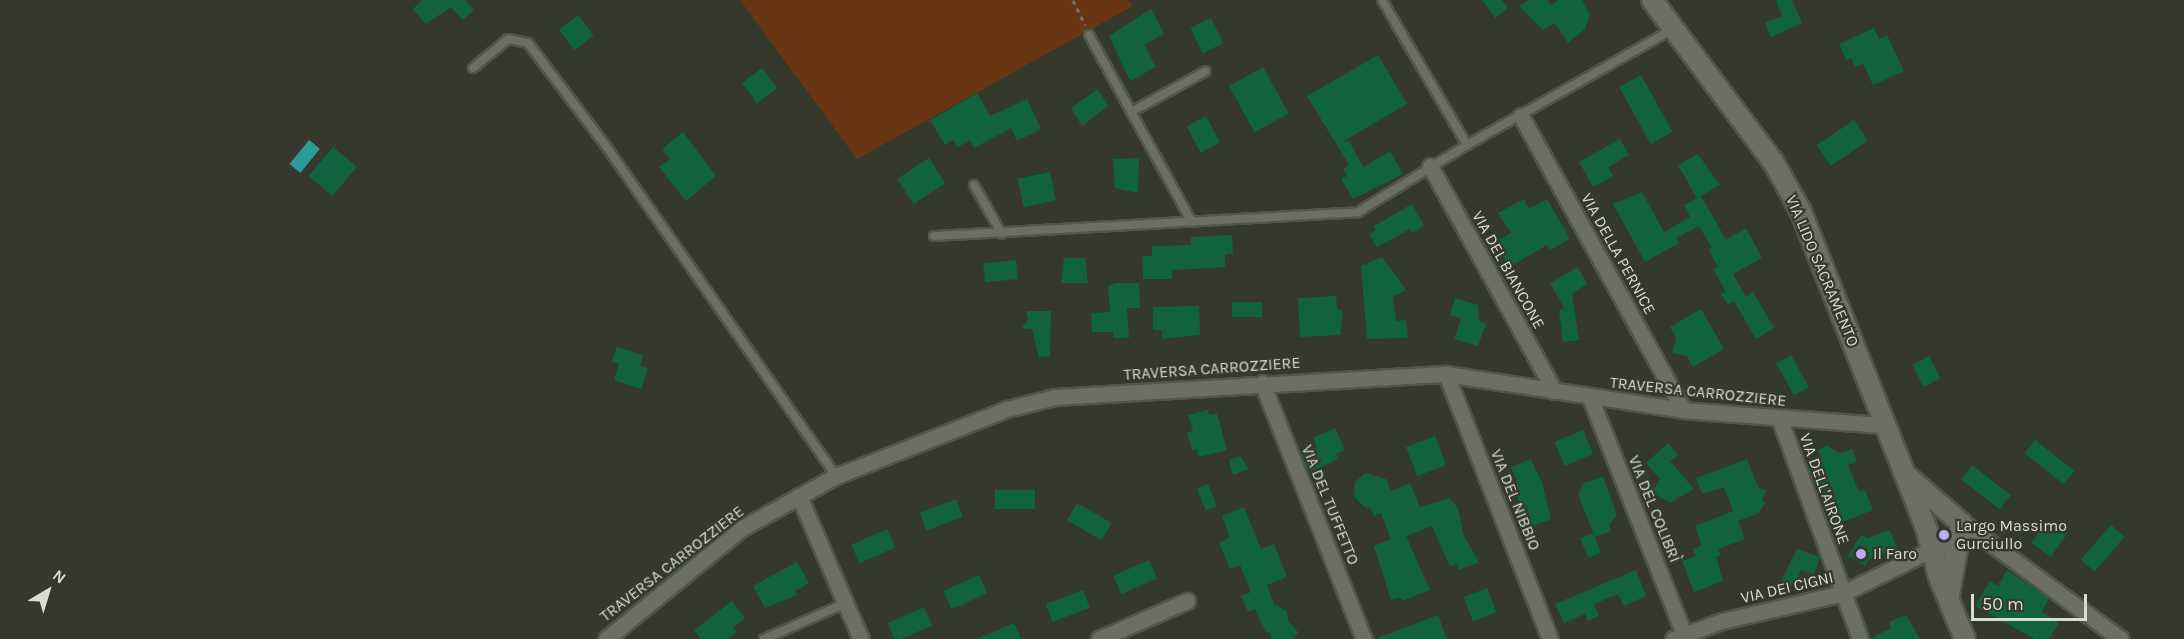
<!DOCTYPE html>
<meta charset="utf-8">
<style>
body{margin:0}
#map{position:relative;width:2184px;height:639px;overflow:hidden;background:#35392c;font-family:Karla,sans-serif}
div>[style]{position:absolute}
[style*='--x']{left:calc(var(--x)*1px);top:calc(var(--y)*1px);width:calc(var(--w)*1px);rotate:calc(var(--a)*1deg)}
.green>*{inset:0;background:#683612}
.water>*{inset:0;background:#2a9b99;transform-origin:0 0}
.building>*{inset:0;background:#10633d;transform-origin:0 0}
.path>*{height:3px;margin-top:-1.5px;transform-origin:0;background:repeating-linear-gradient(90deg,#6f7368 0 4.5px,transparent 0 9px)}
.roads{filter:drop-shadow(2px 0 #51554a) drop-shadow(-2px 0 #51554a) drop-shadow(0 2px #51554a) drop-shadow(0 -2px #51554a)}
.service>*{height:8px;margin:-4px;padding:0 4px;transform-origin:4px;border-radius:4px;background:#6b7061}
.minor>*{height:15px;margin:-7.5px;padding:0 7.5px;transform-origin:7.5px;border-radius:7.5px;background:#6b7061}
.tertiary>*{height:20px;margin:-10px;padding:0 10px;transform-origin:10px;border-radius:10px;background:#6b7061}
.dots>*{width:16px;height:16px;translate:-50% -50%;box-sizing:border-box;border:3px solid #35392c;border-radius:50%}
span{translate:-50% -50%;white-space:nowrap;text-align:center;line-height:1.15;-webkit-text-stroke:4.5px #35392c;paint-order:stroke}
.street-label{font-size:16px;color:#d9dcd4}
.poi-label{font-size:16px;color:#d9dcd4}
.left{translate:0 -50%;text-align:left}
.north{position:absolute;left:18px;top:561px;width:60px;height:60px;-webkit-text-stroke:4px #35392c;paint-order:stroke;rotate:38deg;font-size:16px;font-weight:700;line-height:24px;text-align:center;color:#d9dcd4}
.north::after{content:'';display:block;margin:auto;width:21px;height:27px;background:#d9dcd4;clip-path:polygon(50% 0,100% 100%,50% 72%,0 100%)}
.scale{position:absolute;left:1971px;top:594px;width:116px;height:27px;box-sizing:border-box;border:3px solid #d9dcd4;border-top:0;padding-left:8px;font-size:18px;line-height:21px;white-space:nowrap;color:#d9dcd4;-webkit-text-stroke:4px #35392c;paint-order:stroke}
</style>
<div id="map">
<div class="green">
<div style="clip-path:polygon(740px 0,1128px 0,1133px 6px,857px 159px)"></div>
</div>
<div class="water">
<div style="left:309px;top:140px;width:14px;height:31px;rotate:39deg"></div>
</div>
<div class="building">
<div style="clip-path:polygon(422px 0,465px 0,474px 10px,463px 20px,451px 7px,426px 24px,413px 9px)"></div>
<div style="clip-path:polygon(1482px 0,1502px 0,1508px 8px,1495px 18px)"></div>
<div style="clip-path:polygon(1529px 0,1548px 0,1551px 5px,1559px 0,1582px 0,1590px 15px,1585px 29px,1568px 43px,1555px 23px,1543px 30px,1519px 6px)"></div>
<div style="clip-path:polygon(1776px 0,1792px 0,1802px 23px,1771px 37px,1765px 23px,1782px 16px)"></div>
<div style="clip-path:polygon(1151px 9px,1164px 34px,1144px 45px,1156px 67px,1130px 81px,1109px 36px)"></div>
<div style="left:578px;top:15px;width:26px;height:24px;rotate:53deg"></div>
<div style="left:1211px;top:18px;width:28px;height:23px;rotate:64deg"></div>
<div style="clip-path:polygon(1874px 28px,1879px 39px,1887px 35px,1904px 71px,1873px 85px,1863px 64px,1855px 67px,1851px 58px,1846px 60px,1839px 44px)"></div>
<div style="clip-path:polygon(1378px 55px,1407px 104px,1342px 142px,1349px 141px,1363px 167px,1390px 151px,1403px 174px,1353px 199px,1341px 179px,1347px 176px,1343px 169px,1349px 165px,1307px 96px)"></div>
<div style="left:1263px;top:67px;width:53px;height:39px;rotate:61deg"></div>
<div style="left:762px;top:68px;width:25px;height:25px;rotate:53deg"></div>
<div style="left:1641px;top:75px;width:65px;height:25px;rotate:61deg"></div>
<div style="clip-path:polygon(1098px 89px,1108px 106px,1082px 126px,1071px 108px)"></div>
<div style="clip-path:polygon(977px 93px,990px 116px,1027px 99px,1041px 129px,1017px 141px,1011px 128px,974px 148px,970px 140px,958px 147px,953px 140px,945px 145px,930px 120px)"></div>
<div style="left:1206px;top:116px;width:30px;height:22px;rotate:62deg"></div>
<div style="left:1854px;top:120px;width:25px;height:45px;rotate:56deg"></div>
<div style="clip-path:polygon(683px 132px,716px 176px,686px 201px,659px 167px,670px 159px,662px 149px)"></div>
<div style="clip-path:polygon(1620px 139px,1629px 155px,1608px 167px,1613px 176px,1593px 187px,1579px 162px)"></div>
<div style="left:333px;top:147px;width:31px;height:38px;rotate:40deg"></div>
<div style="clip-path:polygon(1698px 154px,1720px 185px,1697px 198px,1678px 165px)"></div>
<div style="left:929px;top:158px;width:30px;height:38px;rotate:57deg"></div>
<div style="clip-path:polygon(1139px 158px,1138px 193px,1115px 188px,1113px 159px)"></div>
<div style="left:1050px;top:172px;width:29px;height:33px;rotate:78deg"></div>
<div style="clip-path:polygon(1642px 192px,1664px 232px,1690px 217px,1684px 205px,1701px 196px,1726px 240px,1746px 228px,1762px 258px,1733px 274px,1746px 297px,1753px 292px,1774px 328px,1756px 339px,1734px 301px,1728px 305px,1721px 294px,1726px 292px,1713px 269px,1718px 267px,1708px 249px,1712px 248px,1699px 226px,1676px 238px,1679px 243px,1645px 262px,1613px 204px)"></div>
<div style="clip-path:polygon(1524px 199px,1529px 209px,1547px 199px,1570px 239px,1550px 250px,1547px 245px,1509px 267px,1495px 242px,1511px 233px,1498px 213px)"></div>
<div style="clip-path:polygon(1412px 204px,1424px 226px,1412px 233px,1410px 229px,1377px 247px,1369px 234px,1376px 230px,1374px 226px)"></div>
<div style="clip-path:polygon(1232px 235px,1233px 254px,1225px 254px,1225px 267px,1172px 270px,1172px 279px,1143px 279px,1142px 256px,1152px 256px,1152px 246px,1191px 245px,1191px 237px)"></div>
<div style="clip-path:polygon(1382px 257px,1406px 290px,1393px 297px,1396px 321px,1406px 320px,1408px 338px,1367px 339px,1361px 266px)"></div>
<div style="clip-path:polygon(1064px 258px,1085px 258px,1088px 283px,1061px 283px)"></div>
<div style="left:1016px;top:260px;width:19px;height:33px;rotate:84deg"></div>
<div style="clip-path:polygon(1578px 267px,1587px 284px,1572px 294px,1579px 340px,1563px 342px,1559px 310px,1565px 309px,1550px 283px)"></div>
<div style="clip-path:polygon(1115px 283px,1139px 283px,1140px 308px,1127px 308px,1129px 338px,1113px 338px,1113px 332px,1092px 332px,1091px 313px,1110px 312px,1108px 287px)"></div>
<div style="clip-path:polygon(1336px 296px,1337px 308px,1343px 312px,1340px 335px,1300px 337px,1298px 298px)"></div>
<div style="clip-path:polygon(1455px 298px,1478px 305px,1479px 321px,1486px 324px,1478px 346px,1454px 339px,1461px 319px,1450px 315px)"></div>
<div style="left:1232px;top:302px;width:30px;height:15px"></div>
<div style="clip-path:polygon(1199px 306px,1200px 335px,1162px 339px,1162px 330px,1153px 330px,1153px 307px)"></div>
<div style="clip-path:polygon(1701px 309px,1724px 349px,1693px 367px,1687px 356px,1672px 353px,1676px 338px,1670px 327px)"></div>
<div style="clip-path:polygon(1026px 311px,1051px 311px,1050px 356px,1039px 357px,1032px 329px,1022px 328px,1028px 320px)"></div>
<div style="clip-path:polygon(617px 347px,643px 355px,640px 366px,648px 368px,641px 389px,614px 380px,619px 364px,612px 361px)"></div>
<div style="left:1791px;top:355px;width:37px;height:17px;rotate:61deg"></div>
<div style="left:1929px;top:356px;width:25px;height:19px;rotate:63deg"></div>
<div style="clip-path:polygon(1208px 410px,1209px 415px,1217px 413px,1227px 450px,1199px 457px,1197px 449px,1192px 450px,1187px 433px,1193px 431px,1188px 415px)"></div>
<div style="clip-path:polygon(1335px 428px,1345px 450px,1336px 454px,1338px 459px,1308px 473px,1301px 454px,1317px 447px,1313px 438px)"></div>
<div style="left:1583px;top:430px;width:26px;height:31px;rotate:67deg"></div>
<div style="left:1435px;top:436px;width:31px;height:31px;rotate:69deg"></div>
<div style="left:2035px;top:440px;width:50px;height:17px;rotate:38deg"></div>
<div style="clip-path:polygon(1668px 443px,1678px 455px,1670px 461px,1694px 489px,1670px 503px,1652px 492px,1660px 479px,1646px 463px)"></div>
<div style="clip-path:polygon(1827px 446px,1840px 453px,1852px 449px,1857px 462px,1848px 465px,1859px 492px,1865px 490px,1873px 510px,1837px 524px,1819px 481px,1814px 486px,1808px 467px,1820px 455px,1818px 450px)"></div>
<div style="clip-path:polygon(1240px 456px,1249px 469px,1233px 475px,1229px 460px)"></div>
<div style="clip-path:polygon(1531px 459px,1542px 483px,1551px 519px,1531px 527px,1516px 495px,1514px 486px,1518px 484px,1511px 467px)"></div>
<div style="clip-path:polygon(1747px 459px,1758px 487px,1766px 491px,1762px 500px,1765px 502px,1759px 513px,1738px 521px,1745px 539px,1718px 549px,1721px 555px,1716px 557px,1723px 581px,1694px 592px,1682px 561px,1696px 556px,1693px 549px,1702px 545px,1695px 526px,1733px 511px,1724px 487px,1702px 494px,1696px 478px)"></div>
<div style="left:1972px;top:465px;width:49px;height:18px;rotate:38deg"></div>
<div style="clip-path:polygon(1366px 473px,1386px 479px,1391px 491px,1410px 483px,1420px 507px,1450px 498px,1458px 508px,1464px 536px,1479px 562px,1459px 570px,1457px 564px,1450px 567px,1432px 526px,1406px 536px,1430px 590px,1402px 601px,1400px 597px,1391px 600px,1374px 546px,1391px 539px,1381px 513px,1374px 516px,1371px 509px,1363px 506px,1354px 496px,1355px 482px)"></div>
<div style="clip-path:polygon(1603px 477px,1617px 515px,1609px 525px,1611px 531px,1595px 537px,1578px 494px,1584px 483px)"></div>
<div style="left:1208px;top:484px;width:24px;height:12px;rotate:68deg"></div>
<div style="left:995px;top:490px;width:40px;height:19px"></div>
<div style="left:956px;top:499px;width:19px;height:39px;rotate:69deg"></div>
<div style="left:1077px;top:503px;width:40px;height:20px;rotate:30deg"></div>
<div style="clip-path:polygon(1244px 507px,1261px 549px,1274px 544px,1287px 577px,1267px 585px,1274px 604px,1287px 611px,1288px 621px,1298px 632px,1293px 639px,1272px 639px,1270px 632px,1266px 633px,1255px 609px,1248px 612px,1241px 596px,1251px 592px,1240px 565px,1230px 569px,1219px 543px,1230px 537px,1222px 516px)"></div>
<div style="left:2047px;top:521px;width:24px;height:27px;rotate:36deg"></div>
<div style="left:2111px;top:525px;width:18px;height:46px;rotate:41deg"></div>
<div style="left:887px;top:529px;width:20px;height:39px;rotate:66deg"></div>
<div style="clip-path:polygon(1890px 530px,1897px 549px,1868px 560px,1865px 566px,1848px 556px,1861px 535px,1867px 538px)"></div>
<div style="left:1593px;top:533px;width:21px;height:14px;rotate:67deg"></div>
<div style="clip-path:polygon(1797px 549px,1820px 557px,1814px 574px,1801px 570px,1794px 587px,1781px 581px)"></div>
<div style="left:1149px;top:560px;width:20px;height:39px;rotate:66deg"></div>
<div style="clip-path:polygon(797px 562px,809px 583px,795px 591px,797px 595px,765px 608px,753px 586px)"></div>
<div style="clip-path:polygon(1636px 570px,1646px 596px,1624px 606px,1618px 594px,1594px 604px,1599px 616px,1588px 621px,1585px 614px,1564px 623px,1555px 604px)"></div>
<div style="clip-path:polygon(2007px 570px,2049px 598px,2042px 612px,2059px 623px,2049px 639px,2035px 639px,1975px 606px,1990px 581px,1998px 586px)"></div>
<div style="left:979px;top:575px;width:20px;height:39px;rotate:66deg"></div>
<div style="left:1487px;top:588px;width:26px;height:25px;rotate:69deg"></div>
<div style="left:1083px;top:590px;width:19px;height:40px;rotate:69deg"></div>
<div style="clip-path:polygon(732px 601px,745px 618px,733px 628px,737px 632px,727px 639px,701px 639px,694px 630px)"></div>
<div style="left:924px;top:607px;width:20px;height:40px;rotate:66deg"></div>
<div style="clip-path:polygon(1438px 615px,1447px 639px,1377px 639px,1377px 638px)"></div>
<div style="clip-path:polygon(1906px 615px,1920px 639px,1870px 639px,1891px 628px,1889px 622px)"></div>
<div style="clip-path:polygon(1014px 623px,1021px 639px,977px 639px)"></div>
</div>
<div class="path">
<div style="--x:1073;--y:0;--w:28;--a:64"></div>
</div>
<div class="roads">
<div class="service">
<div style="--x:1382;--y:0;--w:168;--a:59.6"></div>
<div style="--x:1089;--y:35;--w:213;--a:61.2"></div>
<div style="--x:473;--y:68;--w:45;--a:-39.6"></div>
<div style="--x:508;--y:39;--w:20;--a:11"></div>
<div style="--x:528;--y:43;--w:129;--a:52.9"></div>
<div style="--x:606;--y:146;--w:402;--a:55.1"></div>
<div style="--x:1131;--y:112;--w:85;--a:-28.7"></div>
<div style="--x:974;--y:185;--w:56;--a:60.3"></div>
<div style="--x:934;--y:236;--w:425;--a:-3.2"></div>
<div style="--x:1358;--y:212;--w:128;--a:-31.6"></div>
<div style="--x:1467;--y:145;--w:236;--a:-29.4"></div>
<div style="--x:764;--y:639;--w:90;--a:-23.7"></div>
</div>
<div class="minor">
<div style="--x:1521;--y:116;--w:336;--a:61.1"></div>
<div style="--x:1430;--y:166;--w:257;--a:61.1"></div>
<div style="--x:1446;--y:374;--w:285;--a:68.6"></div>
<div style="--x:1262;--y:383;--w:276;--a:68.3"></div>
<div style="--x:1590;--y:397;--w:255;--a:68.4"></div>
<div style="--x:1780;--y:420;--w:233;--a:69.9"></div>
<div style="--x:799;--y:496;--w:156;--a:66.6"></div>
<div style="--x:1958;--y:519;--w:202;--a:36.4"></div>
<div style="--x:606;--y:639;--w:176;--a:-39.2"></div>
<div style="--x:742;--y:528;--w:107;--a:-29"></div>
<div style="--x:836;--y:476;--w:184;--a:-21.4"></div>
<div style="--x:1007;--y:409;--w:49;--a:-14"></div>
<div style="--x:1055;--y:397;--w:392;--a:-3.4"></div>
<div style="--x:1446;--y:374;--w:240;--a:8.6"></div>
<div style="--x:1683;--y:410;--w:202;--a:4.3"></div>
<div style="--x:1099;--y:639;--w:96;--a:-23.4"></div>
<div style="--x:1673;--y:639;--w:52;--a:-20.2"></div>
<div style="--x:1722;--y:621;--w:124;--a:-13"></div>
<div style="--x:1843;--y:593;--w:105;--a:-26.1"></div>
</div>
<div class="tertiary">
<div style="--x:1652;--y:0;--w:204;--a:53.2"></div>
<div style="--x:1774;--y:163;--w:56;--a:61.1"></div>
<div style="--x:1801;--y:212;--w:342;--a:68.4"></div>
<div style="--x:1927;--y:530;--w:49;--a:75.7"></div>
<div style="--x:1939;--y:577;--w:67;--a:67.2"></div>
<div style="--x:1907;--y:476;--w:72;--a:41"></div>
<div style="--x:1961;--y:523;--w:17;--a:93"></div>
<div style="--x:1960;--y:540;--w:12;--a:138"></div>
<div style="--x:1951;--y:548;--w:14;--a:-176"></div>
<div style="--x:1937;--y:547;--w:11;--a:-139"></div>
<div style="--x:1949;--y:595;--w:53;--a:-80.2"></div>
</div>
</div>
<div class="dots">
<div style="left:1944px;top:535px;background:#bfa9f4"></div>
<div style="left:1861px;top:554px;background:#bfa9f4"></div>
</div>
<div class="street-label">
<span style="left:1618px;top:254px;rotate:61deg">VIA DELLA PERNICE</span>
<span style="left:1508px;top:270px;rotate:61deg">VIA DEL BIANCONE</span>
<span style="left:1822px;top:271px;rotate:67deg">VIA LIDO SACRAMENTO</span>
<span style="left:1212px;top:369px;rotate:-4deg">TRAVERSA CARROZZIERE</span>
<span style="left:1698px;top:392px;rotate:6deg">TRAVERSA CARROZZIERE</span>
<span style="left:1824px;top:489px;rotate:70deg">VIA DELL'AIRONE</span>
<span style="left:1515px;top:500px;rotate:68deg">VIA DEL NIBBIO</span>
<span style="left:1330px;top:505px;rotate:68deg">VIA DEL TUFFETTO</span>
<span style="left:1654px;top:509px;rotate:68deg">VIA DEL COLIBRÌ</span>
<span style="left:672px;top:564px;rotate:-38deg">TRAVERSA CARROZZIERE</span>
<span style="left:1787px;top:588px;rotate:-13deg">VIA DEI CIGNI</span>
</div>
<div class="poi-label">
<span class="left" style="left:1956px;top:535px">Largo Massimo<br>Gurciullo</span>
<span class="left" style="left:1873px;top:554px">Il Faro</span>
</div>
<div class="north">N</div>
<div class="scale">50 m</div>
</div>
